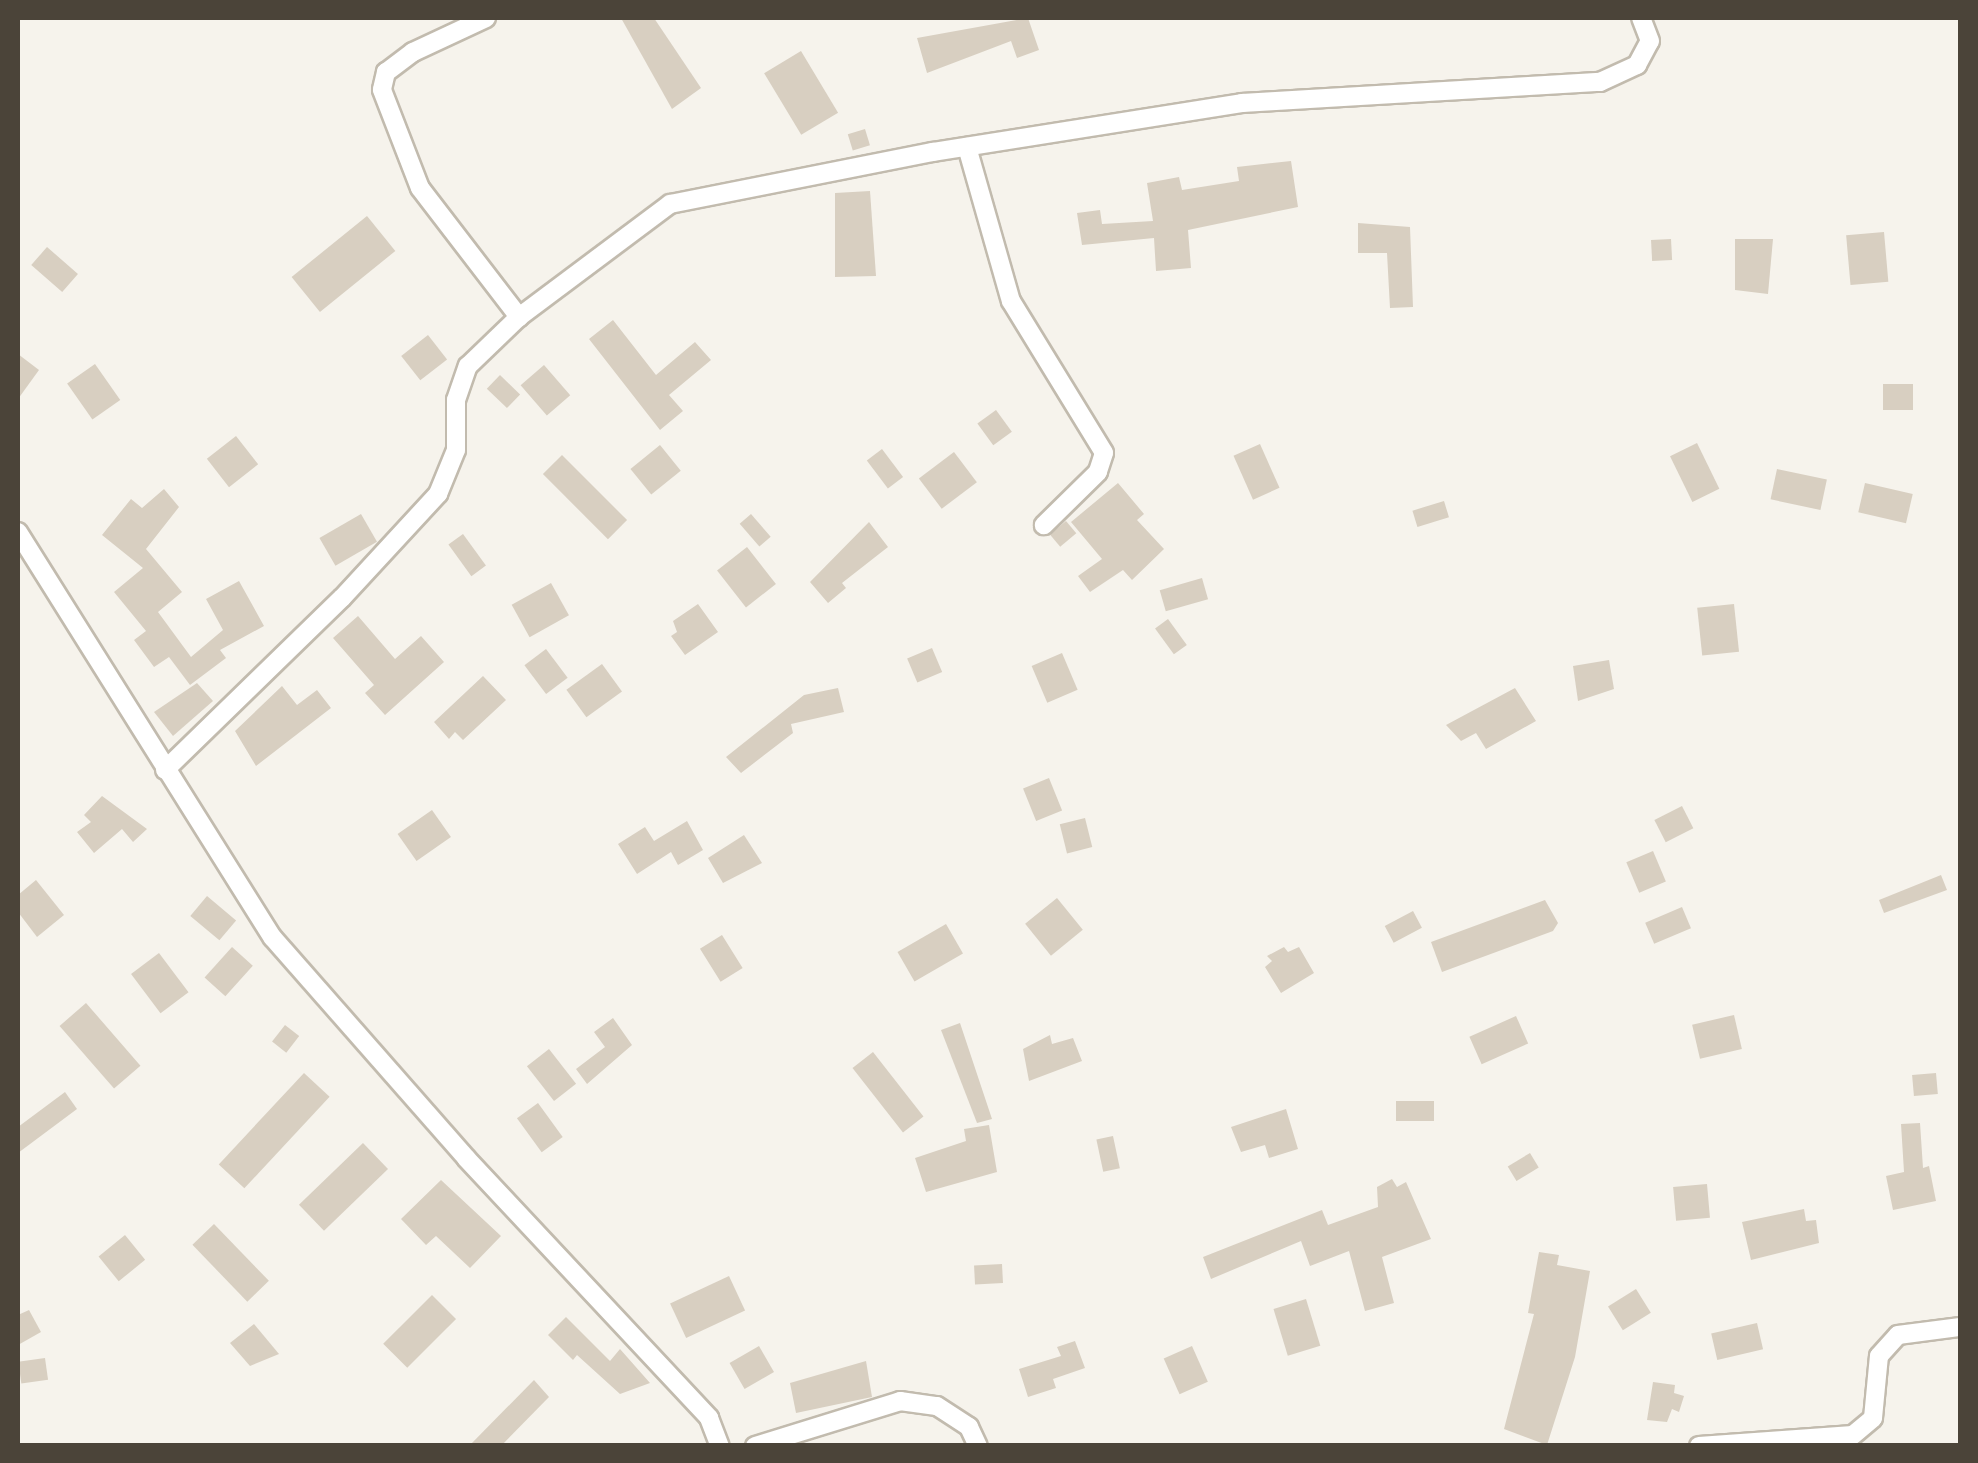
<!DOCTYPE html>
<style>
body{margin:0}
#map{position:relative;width:1978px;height:1463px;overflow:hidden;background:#f6f3ec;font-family:Roboto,sans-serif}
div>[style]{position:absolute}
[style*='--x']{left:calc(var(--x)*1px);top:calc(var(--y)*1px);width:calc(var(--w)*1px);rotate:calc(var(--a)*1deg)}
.building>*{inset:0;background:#d8cfc1;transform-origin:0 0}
.roads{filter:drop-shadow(2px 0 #c2bbae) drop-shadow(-2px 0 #c2bbae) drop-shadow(0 2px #c2bbae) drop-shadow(0 -2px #c2bbae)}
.minor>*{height:18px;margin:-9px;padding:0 9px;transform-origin:9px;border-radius:9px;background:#fff}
span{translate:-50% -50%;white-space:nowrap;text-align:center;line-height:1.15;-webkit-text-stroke:10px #fff;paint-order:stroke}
.frame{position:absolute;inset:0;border:20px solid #4b4439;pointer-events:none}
</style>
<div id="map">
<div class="building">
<div style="clip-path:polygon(621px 18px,654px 18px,701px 88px,672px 109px)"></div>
<div style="clip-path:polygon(1028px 18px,1039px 50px,1017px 58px,1011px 41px,927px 73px,917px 38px)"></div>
<div style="left:801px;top:51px;width:72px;height:43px;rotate:59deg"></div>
<div style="left:865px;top:129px;width:17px;height:18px;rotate:73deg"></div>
<div style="clip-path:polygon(1291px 161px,1298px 207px,1188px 230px,1191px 268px,1156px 271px,1154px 238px,1082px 245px,1077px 213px,1100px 210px,1102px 224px,1153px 221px,1147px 183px,1179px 177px,1182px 190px,1239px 181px,1237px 167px)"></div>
<div style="clip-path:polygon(870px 191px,876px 276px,835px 277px,835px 193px)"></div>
<div style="left:367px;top:216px;width:45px;height:97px;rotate:51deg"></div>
<div style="clip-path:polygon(1358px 223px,1410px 227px,1413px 307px,1390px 308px,1387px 253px,1358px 253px)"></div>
<div style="left:1884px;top:232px;width:50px;height:38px;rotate:85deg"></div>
<div style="left:1671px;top:239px;width:21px;height:20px;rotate:87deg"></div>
<div style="clip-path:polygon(1735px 239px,1773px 239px,1768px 294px,1735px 290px)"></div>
<div style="left:47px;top:247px;width:41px;height:24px;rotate:41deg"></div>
<div style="clip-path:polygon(613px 320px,656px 375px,695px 342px,711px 360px,669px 395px,683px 411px,660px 430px,589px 339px)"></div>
<div style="left:428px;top:335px;width:31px;height:34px;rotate:52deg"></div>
<div style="clip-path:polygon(18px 354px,39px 370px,18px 399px)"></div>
<div style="left:95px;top:364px;width:44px;height:34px;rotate:55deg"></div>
<div style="left:544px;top:365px;width:40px;height:31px;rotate:49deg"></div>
<div style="left:500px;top:375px;width:28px;height:19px;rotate:44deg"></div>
<div style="left:1913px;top:384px;width:26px;height:30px;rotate:90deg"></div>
<div style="left:996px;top:410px;width:27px;height:23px;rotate:54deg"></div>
<div style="left:236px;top:436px;width:36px;height:37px;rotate:52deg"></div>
<div style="left:1697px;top:443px;width:51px;height:30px;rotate:64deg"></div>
<div style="left:1260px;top:444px;width:48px;height:29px;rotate:66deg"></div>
<div style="left:660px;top:445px;width:33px;height:38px;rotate:51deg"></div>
<div style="left:882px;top:449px;width:35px;height:19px;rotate:53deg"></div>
<div style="left:954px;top:452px;width:38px;height:44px;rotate:53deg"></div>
<div style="left:562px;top:455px;width:92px;height:27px;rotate:45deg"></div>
<div style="left:1777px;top:469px;width:51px;height:31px;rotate:12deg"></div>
<div style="clip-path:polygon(1118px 483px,1144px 514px,1137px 520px,1164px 549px,1132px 580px,1123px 570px,1090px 592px,1078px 576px,1102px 559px,1071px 522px)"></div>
<div style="left:1865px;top:483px;width:49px;height:30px;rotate:13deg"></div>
<div style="clip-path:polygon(164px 489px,179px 507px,146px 549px,182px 592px,158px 612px,191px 657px,223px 630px,206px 599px,239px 581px,264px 626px,220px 650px,226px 658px,190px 685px,169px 657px,154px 667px,134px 640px,146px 631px,114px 592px,143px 568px,102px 535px,131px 499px,142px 508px)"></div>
<div style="left:1444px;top:501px;width:17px;height:33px;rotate:73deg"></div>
<div style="left:361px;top:514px;width:32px;height:48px;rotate:60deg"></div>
<div style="left:751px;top:514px;width:30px;height:15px;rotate:49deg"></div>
<div style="left:1066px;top:521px;width:16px;height:21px;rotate:50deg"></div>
<div style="clip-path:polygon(869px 522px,888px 547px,842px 583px,846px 588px,828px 603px,810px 582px)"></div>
<div style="left:463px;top:534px;width:39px;height:18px;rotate:54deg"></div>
<div style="left:747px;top:547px;width:47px;height:38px;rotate:52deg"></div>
<div style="left:1202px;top:578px;width:22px;height:44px;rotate:74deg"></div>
<div style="left:551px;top:583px;width:37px;height:45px;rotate:61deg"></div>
<div style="clip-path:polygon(698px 604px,718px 632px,685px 655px,671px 636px,677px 632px,673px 621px)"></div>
<div style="left:1734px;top:604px;width:48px;height:37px;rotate:84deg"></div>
<div style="clip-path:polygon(358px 616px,395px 659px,421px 636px,444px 662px,385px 715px,365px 693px,374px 685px,333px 638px)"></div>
<div style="left:1168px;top:619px;width:32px;height:16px;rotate:54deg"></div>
<div style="left:932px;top:648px;width:26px;height:27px;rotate:67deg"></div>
<div style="left:546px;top:649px;width:36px;height:27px;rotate:53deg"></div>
<div style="left:1062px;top:653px;width:40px;height:33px;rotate:67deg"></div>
<div style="clip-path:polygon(1609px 660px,1614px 689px,1578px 701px,1573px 666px)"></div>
<div style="left:602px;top:664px;width:34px;height:44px;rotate:54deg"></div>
<div style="clip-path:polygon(483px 676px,506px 700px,463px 740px,455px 732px,449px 739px,434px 722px)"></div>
<div style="clip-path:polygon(197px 683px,213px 701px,173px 736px,154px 712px)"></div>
<div style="clip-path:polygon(282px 686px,297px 705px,317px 690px,331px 708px,256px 766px,235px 731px)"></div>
<div style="clip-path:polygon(838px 688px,844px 712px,791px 724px,793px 733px,741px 773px,726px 757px,804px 695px)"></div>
<div style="clip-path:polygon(1515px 688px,1536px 721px,1486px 749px,1476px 733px,1461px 741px,1446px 725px)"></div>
<div style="left:1049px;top:778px;width:35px;height:28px;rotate:68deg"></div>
<div style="clip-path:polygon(102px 796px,147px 829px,133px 842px,122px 829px,94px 853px,77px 832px,91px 822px,84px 815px)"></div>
<div style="left:1682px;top:806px;width:25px;height:31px;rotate:63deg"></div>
<div style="left:432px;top:810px;width:33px;height:42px;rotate:55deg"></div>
<div style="left:1085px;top:818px;width:30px;height:26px;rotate:76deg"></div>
<div style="clip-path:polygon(687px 821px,703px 850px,678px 865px,671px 852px,637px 874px,618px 844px,645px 827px,654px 841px)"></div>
<div style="clip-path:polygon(744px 835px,762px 863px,723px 883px,708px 858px)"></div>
<div style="left:1653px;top:851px;width:33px;height:29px;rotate:67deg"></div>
<div style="clip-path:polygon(1941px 875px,1947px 890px,1884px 913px,1879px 900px)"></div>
<div style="clip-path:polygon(36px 880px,64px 915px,37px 937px,18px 912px,18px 895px)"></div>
<div style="left:207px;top:896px;width:38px;height:26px;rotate:40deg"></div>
<div style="left:1057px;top:898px;width:41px;height:41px;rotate:51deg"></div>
<div style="clip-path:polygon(1545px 900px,1558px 923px,1553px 931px,1442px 972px,1431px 942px)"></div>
<div style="left:1682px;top:907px;width:23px;height:40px;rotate:67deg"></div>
<div style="left:1413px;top:911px;width:19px;height:32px;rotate:62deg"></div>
<div style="left:946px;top:924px;width:34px;height:56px;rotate:60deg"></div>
<div style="left:722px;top:935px;width:39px;height:26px;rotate:58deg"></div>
<div style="left:232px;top:947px;width:28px;height:41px;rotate:42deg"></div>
<div style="clip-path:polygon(1284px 947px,1288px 952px,1299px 947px,1314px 973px,1281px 993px,1265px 967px,1272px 961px,1267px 956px)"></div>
<div style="left:159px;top:953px;width:49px;height:35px;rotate:53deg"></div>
<div style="left:86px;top:1003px;width:83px;height:35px;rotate:49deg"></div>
<div style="left:1734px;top:1015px;width:35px;height:43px;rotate:77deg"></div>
<div style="left:1516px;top:1016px;width:30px;height:51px;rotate:66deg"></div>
<div style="clip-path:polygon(613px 1018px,632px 1045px,587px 1084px,576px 1069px,605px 1047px,594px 1032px)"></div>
<div style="clip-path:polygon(960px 1023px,992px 1119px,977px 1123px,941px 1030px)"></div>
<div style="left:285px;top:1025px;width:18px;height:21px;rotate:38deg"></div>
<div style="clip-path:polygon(1050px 1035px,1052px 1044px,1073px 1038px,1082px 1061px,1029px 1081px,1023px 1049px)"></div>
<div style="left:549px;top:1049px;width:44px;height:28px;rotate:52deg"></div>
<div style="left:873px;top:1052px;width:82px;height:26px;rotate:52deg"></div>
<div style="left:304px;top:1073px;width:35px;height:125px;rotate:43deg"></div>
<div style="left:1936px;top:1073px;width:21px;height:24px;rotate:85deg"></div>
<div style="clip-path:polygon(65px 1092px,77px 1109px,18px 1153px,18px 1127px)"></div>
<div style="left:1434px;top:1101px;width:20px;height:38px;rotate:90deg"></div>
<div style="left:538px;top:1103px;width:42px;height:26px;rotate:54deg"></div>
<div style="clip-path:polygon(1286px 1109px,1298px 1149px,1269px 1158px,1265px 1145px,1241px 1152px,1231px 1127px)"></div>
<div style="clip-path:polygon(1920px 1123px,1923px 1168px,1929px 1166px,1936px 1201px,1893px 1210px,1886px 1176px,1904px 1172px,1901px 1124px)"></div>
<div style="clip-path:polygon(989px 1125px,997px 1172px,926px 1192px,915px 1158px,966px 1141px,964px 1129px)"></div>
<div style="left:1113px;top:1136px;width:33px;height:17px;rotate:78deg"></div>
<div style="left:363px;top:1143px;width:36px;height:89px;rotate:46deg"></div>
<div style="left:1530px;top:1153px;width:17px;height:26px;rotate:59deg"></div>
<div style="clip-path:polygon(1392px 1179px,1397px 1187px,1406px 1182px,1431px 1239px,1382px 1257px,1394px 1303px,1365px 1311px,1349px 1251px,1310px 1266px,1301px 1241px,1211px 1279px,1203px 1257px,1322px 1210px,1328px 1225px,1378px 1207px,1377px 1187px)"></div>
<div style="clip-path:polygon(441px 1180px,501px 1236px,470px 1268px,436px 1236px,426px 1245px,401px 1219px)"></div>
<div style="left:1707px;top:1184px;width:34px;height:34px;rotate:85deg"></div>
<div style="clip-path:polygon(1804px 1209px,1806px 1221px,1816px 1220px,1819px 1243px,1751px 1260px,1742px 1222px)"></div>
<div style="left:214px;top:1224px;width:79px;height:30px;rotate:46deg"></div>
<div style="left:125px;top:1235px;width:32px;height:34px;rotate:51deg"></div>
<div style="clip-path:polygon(1539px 1252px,1559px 1255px,1557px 1265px,1590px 1271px,1575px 1357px,1547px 1445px,1504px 1429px,1534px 1314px,1528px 1313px)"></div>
<div style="left:1002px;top:1264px;width:19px;height:28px;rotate:87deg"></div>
<div style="left:729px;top:1276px;width:38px;height:65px;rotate:65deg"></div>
<div style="left:1636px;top:1289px;width:28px;height:33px;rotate:58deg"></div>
<div style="left:432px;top:1295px;width:34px;height:69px;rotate:45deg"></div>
<div style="left:1306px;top:1299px;width:49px;height:34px;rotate:73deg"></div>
<div style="clip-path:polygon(29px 1310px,41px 1332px,18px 1345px,18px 1315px)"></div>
<div style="clip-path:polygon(566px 1317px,610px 1361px,620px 1349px,650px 1383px,620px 1394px,577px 1355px,573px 1360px,548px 1335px)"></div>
<div style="left:1757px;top:1323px;width:27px;height:47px;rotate:77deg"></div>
<div style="clip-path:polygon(254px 1324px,279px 1354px,250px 1366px,230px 1343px)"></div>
<div style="clip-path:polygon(1075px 1341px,1085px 1368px,1053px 1379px,1056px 1388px,1028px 1397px,1019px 1369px,1061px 1356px,1057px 1347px)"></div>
<div style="left:759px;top:1346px;width:30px;height:34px;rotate:60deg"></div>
<div style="left:1192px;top:1346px;width:39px;height:31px;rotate:66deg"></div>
<div style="left:45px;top:1358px;width:22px;height:27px;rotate:82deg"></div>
<div style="clip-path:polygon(866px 1361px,872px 1397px,796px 1413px,790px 1383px)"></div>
<div style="clip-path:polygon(534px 1380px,549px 1397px,501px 1446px,469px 1446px)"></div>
<div style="clip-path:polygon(1653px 1382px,1675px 1385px,1674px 1393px,1684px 1396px,1679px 1412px,1672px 1409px,1667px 1422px,1647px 1420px)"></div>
</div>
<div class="roads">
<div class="minor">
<div style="--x:486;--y:18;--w:81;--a:155"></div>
<div style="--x:413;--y:52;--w:34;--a:143"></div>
<div style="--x:386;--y:72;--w:18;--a:103"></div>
<div style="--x:382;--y:90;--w:105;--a:68.8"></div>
<div style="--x:420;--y:188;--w:163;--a:52.5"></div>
<div style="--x:967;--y:147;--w:160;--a:74.1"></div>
<div style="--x:1011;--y:301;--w:178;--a:58.5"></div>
<div style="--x:1104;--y:453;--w:20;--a:108"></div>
<div style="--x:1098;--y:472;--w:76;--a:135.5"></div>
<div style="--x:18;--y:532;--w:479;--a:57.9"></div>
<div style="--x:273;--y:938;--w:293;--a:48.7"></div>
<div style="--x:466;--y:1158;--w:356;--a:46.9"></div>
<div style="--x:709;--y:1418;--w:30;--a:69"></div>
<div style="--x:165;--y:770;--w:247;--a:-44.2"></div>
<div style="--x:342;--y:598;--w:142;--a:-47.3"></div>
<div style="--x:438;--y:494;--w:48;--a:-67.8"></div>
<div style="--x:456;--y:450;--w:50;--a:-90"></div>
<div style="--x:456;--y:400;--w:36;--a:-71"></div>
<div style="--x:468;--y:366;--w:71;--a:-43.9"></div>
<div style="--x:519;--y:317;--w:189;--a:-36.8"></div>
<div style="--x:670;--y:204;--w:268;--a:-11.2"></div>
<div style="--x:933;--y:152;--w:313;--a:-9"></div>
<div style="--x:1242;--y:103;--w:359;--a:-3.4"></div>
<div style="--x:1600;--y:82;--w:41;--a:-24.7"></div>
<div style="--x:1637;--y:65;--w:27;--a:-62"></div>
<div style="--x:1650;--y:41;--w:25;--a:-111"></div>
<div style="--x:755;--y:1446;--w:152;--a:-17.2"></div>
<div style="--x:900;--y:1401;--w:37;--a:8"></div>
<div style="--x:937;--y:1406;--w:38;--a:33"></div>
<div style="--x:969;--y:1427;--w:21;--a:65"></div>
<div style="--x:1699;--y:1446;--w:154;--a:-4.1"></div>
<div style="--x:1853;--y:1435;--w:26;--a:-40"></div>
<div style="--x:1873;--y:1418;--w:62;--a:-84.5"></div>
<div style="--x:1879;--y:1356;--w:28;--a:-48"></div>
<div style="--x:1898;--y:1335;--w:63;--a:-7.4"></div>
</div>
</div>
<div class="frame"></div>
</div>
